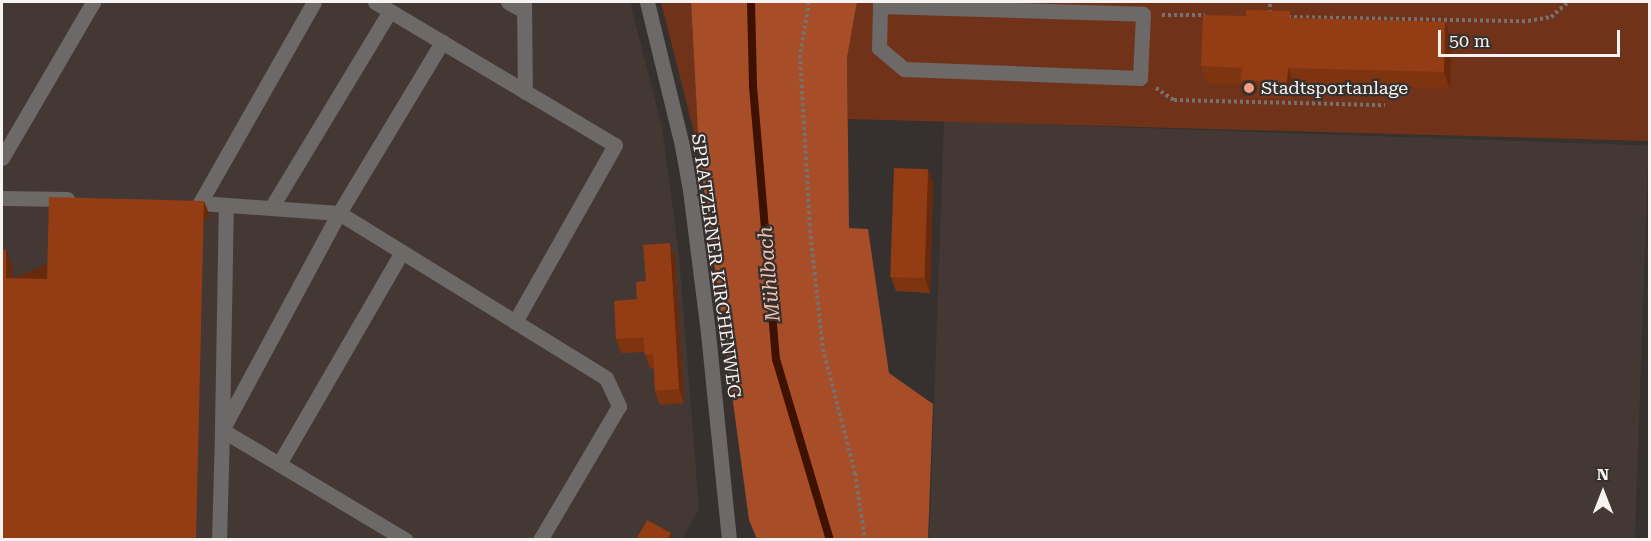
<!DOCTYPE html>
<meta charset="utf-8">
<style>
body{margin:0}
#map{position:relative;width:1651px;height:541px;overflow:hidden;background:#36312f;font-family:"Roboto Serif",serif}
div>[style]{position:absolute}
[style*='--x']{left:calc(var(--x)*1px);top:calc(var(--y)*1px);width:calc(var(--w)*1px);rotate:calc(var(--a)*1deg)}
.built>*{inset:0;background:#443834;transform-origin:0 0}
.green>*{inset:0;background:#703319}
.forest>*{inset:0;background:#a74d27}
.stream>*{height:8px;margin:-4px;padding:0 4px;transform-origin:4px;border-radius:4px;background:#3f1100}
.path>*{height:4px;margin-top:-2px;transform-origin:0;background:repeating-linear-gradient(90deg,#76716f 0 3px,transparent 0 6px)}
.service>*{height:15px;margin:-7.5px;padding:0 7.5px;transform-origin:7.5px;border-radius:7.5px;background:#6c6968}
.wall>*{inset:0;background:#7f3410}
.shaded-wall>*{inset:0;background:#682a0d;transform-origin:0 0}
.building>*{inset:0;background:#943c13;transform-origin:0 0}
.dots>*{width:16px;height:16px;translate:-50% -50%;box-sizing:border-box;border:3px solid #36312f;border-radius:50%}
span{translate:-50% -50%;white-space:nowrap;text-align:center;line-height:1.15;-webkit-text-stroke:4.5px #36312f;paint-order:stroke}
.poi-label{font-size:18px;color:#f7f3f2}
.left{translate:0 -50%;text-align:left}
.street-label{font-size:18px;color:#f7f3f2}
.water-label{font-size:20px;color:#f3c1ad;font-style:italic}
.frame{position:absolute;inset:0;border:3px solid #f7f3f2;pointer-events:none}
.north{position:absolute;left:1573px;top:463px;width:60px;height:60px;-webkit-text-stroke:4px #36312f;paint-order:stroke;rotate:0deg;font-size:16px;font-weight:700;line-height:24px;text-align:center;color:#f7f3f2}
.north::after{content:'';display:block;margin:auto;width:21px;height:27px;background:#f7f3f2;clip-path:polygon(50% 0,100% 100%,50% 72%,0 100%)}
.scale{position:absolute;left:1438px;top:30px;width:182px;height:27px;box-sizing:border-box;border:3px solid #f7f3f2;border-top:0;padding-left:8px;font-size:18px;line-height:21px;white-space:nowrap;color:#f7f3f2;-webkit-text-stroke:4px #36312f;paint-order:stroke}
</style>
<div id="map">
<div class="built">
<div style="clip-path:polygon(2px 2px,630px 2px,662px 127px,679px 256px,699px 509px,682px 539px,2px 539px)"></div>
<div style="left:944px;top:121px;width:705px;height:419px;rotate:2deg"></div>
</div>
<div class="green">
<div style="clip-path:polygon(661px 2px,691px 2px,699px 152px)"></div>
<div style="clip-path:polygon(857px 2px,1649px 2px,1649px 141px,848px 119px,847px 58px)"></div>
</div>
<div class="forest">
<div style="clip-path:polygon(691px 2px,857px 2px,847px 58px,849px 228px,868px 229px,889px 373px,933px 404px,928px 539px,757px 539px,749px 520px,699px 152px)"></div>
</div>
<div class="stream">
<div style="--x:751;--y:2;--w:84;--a:88.6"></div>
<div style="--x:753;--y:86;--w:274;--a:85.2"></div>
<div style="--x:776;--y:359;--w:189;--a:73.4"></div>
</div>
<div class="path">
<div style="--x:809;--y:2;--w:54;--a:99.6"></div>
<div style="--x:800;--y:55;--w:175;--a:86.7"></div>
<div style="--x:810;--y:230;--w:120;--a:83.8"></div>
<div style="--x:823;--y:349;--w:128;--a:75.5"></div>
<div style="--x:855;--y:473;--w:68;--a:81.5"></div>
<div style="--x:1270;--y:13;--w:11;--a:-90"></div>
<div style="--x:1162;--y:15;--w:43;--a:0"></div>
<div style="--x:1288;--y:17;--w:240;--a:1"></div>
<div style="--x:1528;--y:21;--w:23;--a:-10"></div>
<div style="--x:1551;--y:17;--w:23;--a:-41"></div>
<div style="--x:1156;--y:88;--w:22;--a:34"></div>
<div style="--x:1174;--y:100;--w:211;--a:1.4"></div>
</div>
<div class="service">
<div style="--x:314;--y:2;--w:231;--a:119.6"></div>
<div style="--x:200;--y:203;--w:139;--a:4.1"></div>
<div style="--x:339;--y:213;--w:314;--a:31.7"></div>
<div style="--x:606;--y:378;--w:31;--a:65"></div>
<div style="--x:619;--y:406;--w:156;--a:120.5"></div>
<div style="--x:375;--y:2;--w:279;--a:30.8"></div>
<div style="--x:615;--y:145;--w:203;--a:119.5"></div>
<div style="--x:508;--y:2;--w:18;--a:29"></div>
<div style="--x:524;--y:2;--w:90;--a:89.4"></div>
<div style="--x:647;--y:2;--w:148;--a:76.3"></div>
<div style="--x:682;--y:146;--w:45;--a:79.7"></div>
<div style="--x:690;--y:190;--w:144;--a:82.8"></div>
<div style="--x:708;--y:333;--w:208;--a:84.2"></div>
<div style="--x:880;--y:6;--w:263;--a:1.7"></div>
<div style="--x:1143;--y:14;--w:64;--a:92.7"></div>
<div style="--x:1140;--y:78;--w:236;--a:-177.8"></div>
<div style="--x:904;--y:69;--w:33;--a:-140"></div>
<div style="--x:879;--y:48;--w:42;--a:-88.6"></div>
<div style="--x:880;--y:6;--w:4;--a:-90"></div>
<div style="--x:2;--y:158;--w:181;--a:-59.7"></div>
<div style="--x:2;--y:198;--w:65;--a:0.9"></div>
<div style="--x:271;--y:208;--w:230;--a:-58.9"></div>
<div style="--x:222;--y:427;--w:222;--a:-89"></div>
<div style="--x:222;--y:430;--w:247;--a:-61.7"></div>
<div style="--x:339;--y:213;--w:200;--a:-58.9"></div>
<div style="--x:279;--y:464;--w:245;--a:-59.9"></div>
<div style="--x:219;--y:540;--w:110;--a:-88.4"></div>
<div style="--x:222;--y:430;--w:214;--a:30.9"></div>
</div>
<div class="wall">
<div style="clip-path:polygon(1292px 18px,1445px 22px,1452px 40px,1450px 89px,1294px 85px,1294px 99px,1247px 97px,1243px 85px,1207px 83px,1201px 66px)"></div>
<div style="clip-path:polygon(928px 169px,933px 183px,930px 293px,896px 291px,891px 277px)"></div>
<div style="clip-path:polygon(675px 257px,684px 403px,660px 405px,655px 391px,654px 368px,650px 369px,644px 352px,621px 353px,616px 339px,646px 281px)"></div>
</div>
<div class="shaded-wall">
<div style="clip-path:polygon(1445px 22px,1452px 40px,1450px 89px,1444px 72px)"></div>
<div style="clip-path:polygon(1288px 68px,1294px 85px,1294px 99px,1287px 82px)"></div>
<div style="clip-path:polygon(928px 169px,933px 183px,930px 293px,925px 279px)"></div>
<div style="left:204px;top:201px;width:18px;height:339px;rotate:68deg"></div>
<div style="clip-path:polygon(670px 243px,675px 257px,684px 403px,679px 389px)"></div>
<div style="clip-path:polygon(6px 250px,13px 268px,12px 295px,6px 278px)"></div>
<div style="clip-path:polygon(671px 533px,673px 539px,672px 540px,667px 540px)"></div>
</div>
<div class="building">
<div style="clip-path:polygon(1246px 10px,1290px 11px,1290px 18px,1445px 22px,1444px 72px,1288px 68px,1287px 82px,1241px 80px,1242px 68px,1201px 66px,1203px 15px,1246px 16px)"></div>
<div style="left:894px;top:168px;width:34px;height:109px;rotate:2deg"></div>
<div style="clip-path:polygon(49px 197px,204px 201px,196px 540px,2px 540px,2px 250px,6px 250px,6px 278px,47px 279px)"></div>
<div style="clip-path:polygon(670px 243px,679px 389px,655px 391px,653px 354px,645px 355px,643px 337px,616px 339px,614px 301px,637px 299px,636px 282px,646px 281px,643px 245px)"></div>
<div style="clip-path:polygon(647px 520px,671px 533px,667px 540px,636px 540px)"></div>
</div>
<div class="dots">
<div style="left:1249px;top:88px;background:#f2a080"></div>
</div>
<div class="poi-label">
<span class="left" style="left:1261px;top:88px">Stadtsportanlage</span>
</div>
<div class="street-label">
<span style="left:716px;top:266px;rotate:82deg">SPRATZERNER KIRCHENWEG</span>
</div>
<div class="water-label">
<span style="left:769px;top:274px;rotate:-95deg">Mühlbach</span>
</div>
<div class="frame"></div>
<div class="north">N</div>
<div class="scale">50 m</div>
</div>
